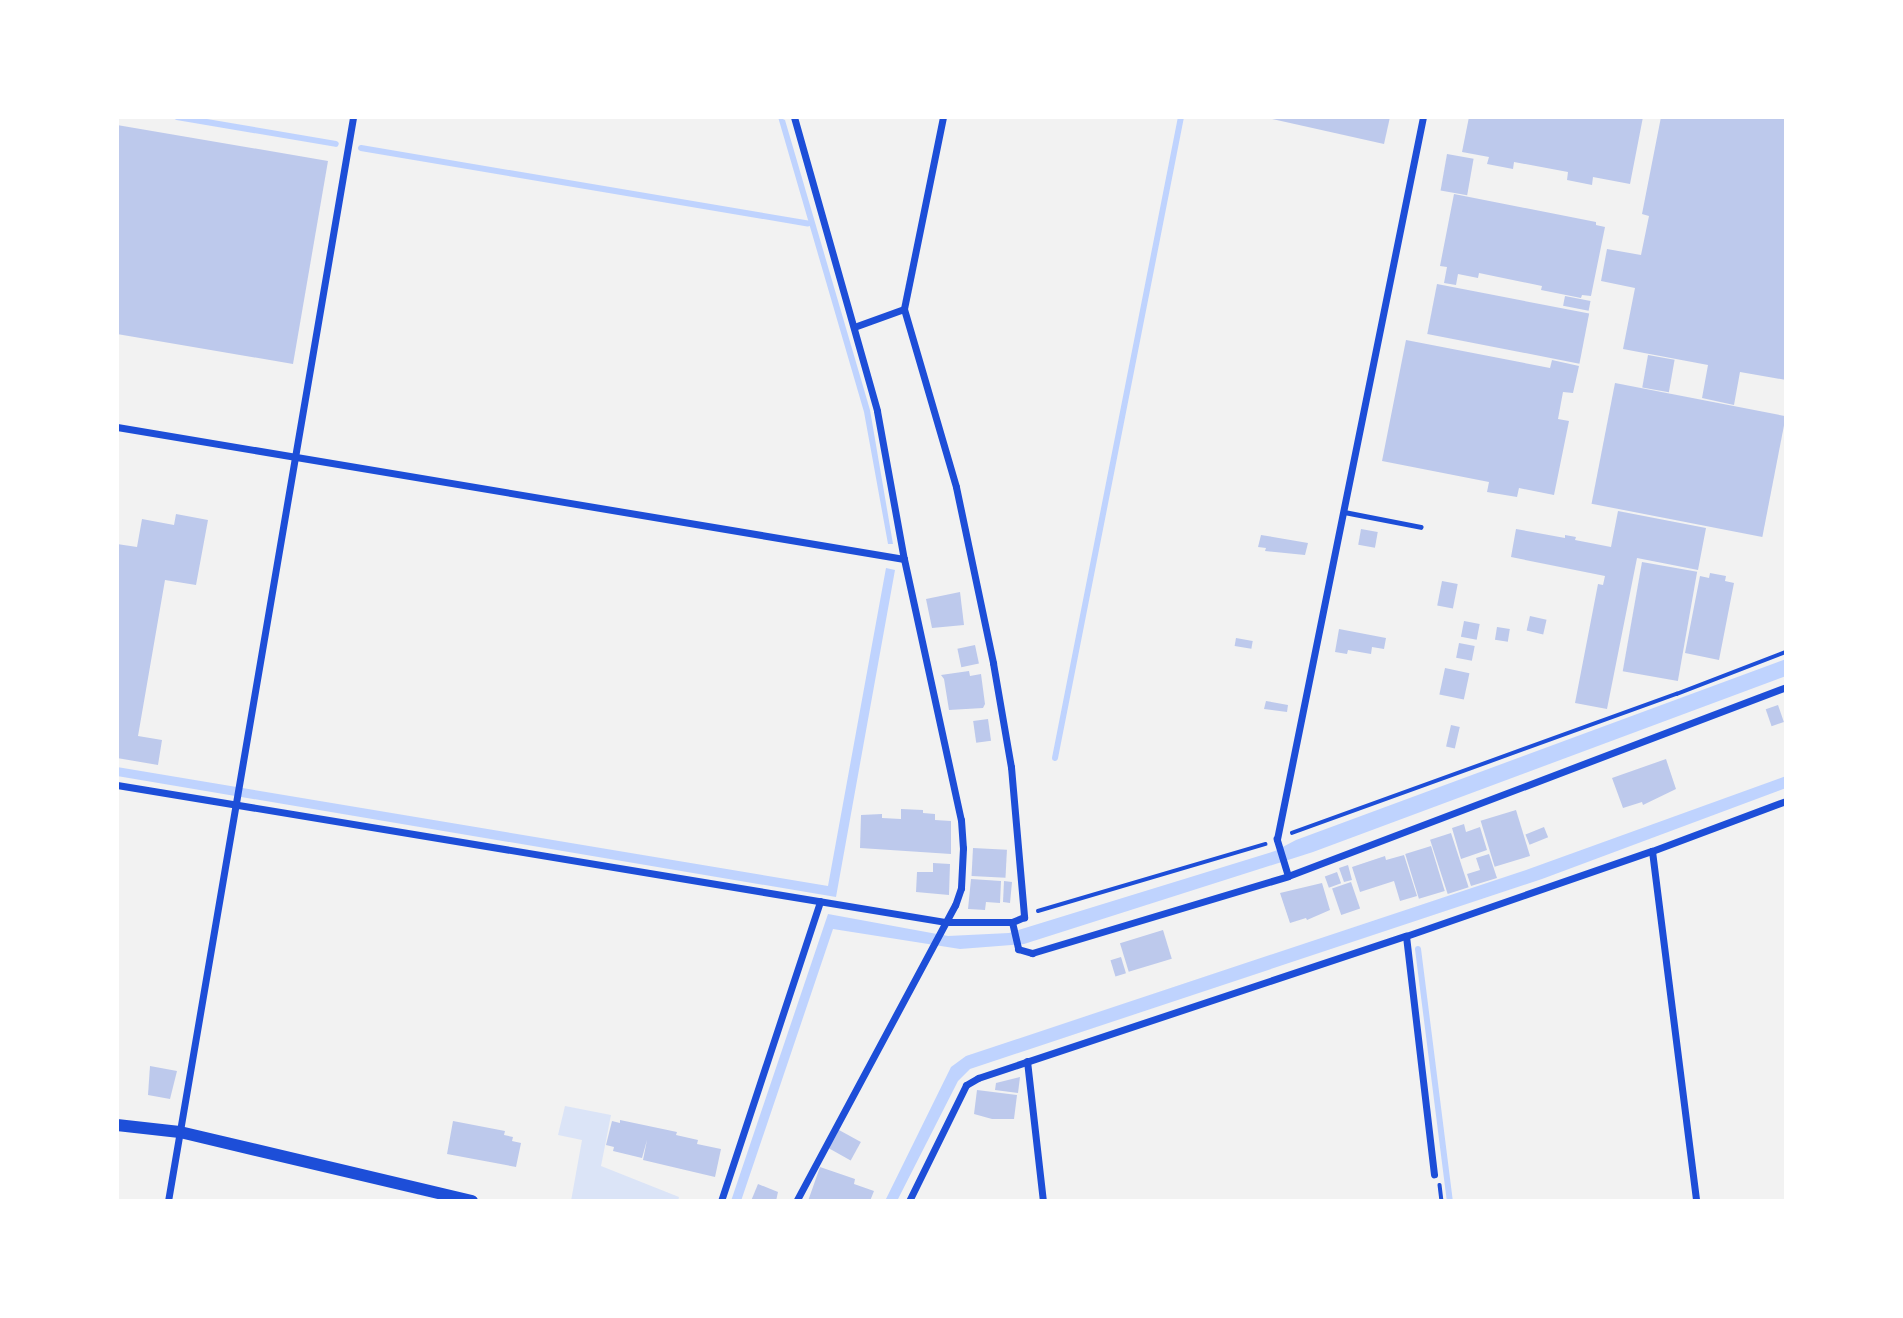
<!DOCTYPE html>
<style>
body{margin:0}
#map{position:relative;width:1903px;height:1318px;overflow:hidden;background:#f2f2f2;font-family:"Varela Round",sans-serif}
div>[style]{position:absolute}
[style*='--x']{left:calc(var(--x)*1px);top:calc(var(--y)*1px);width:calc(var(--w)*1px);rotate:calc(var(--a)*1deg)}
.green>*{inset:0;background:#dbe4f7}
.water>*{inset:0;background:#bfd3fe}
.stream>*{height:6px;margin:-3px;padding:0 3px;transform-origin:3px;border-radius:3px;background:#bfd3fe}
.building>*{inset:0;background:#bdc9ec;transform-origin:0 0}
.path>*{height:3.5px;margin:-1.75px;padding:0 1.75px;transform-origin:1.75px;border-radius:1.75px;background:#1d4ed8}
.service>*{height:5px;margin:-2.5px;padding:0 2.5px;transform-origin:2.5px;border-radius:2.5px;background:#1d4ed8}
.minor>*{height:7px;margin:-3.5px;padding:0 3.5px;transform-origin:3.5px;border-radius:3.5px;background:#1d4ed8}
.tertiary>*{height:12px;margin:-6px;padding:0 6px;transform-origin:6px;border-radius:6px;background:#1d4ed8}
span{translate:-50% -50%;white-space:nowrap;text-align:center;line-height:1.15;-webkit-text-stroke:5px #fff;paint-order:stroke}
.frame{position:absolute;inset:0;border:119px solid #fff;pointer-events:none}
</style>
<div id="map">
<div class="green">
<div style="clip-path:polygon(565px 1106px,611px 1115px,601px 1166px,679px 1197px,678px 1201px,571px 1201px,582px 1140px,558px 1135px)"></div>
</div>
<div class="water">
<div style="clip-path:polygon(778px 117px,785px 120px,870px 410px,893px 544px,888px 544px,864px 412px)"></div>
<div style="clip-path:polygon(886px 568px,895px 570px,836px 897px,117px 776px,117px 767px,828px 886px)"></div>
<div style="clip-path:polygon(1786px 659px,1786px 676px,1313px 852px,1024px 944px,960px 949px,833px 929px,741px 1201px,731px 1201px,828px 914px,948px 936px,1009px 933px,1275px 851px,1296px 840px)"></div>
<div style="clip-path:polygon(1786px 776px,1786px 788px,1542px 879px,970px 1069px,958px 1081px,897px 1201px,885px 1201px,951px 1067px,966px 1056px,1526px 870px)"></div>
</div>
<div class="stream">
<div style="--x:177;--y:117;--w:161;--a:9.6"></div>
<div style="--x:361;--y:148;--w:453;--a:9.6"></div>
<div style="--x:1055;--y:758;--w:653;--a:-78.88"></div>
<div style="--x:1418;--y:949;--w:254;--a:82.8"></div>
</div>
<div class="building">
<div style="clip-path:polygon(1263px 117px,1390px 117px,1384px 144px)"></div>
<div style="clip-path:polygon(1469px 117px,1643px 117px,1630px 184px,1593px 177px,1592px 185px,1567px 180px,1568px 172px,1514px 162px,1513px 169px,1487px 164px,1489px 157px,1462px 152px)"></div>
<div style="clip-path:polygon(1661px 117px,1786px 117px,1786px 380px,1740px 372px,1734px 405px,1702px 398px,1708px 365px,1623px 349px,1635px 288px,1601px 281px,1607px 249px,1641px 255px,1649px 216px,1642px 214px)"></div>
<div style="clip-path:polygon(117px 125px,328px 161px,293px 364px,117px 334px)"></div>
<div style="left:1447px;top:154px;width:27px;height:37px;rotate:10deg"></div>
<div style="clip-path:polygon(1454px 194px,1596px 222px,1596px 225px,1605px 227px,1591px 296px,1582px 295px,1581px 298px,1541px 290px,1542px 286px,1479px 273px,1478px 278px,1458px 274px,1456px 285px,1444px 283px,1447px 267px,1440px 266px)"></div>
<div style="left:1437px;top:284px;width:155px;height:51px;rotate:11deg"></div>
<div style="left:1565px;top:296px;width:26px;height:10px;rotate:11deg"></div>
<div style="clip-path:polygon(1406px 340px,1550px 368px,1552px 360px,1579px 366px,1573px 393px,1563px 392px,1558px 419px,1569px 421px,1554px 495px,1519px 488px,1517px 497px,1487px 492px,1489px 482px,1382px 461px)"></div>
<div style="left:1648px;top:355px;width:27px;height:33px;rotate:10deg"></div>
<div style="left:1615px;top:383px;width:174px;height:123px;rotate:11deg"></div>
<div style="clip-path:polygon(1618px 511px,1706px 528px,1698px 570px,1637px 558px,1607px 709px,1575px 703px,1598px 584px,1603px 585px,1605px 576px,1511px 557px,1516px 529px,1565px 538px,1565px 535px,1576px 537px,1575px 540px,1611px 547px)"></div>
<div style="clip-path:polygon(176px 514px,208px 520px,196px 585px,165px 580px,138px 736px,162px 740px,158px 765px,117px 758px,117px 544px,137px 547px,142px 519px,174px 525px)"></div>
<div style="left:1361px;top:529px;width:17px;height:16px;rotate:10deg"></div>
<div style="clip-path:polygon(1261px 535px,1308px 543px,1305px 555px,1265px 551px,1266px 548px,1258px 547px)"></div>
<div style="left:1642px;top:562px;width:56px;height:111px;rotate:10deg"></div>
<div style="clip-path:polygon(1710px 573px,1726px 576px,1725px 581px,1734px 583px,1719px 660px,1685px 653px,1700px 576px,1709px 578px)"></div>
<div style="left:1442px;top:581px;width:16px;height:25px;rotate:11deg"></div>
<div style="clip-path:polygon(960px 592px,964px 625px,932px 628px,926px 599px)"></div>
<div style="left:1530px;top:616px;width:17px;height:15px;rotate:13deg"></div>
<div style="left:1464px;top:621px;width:16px;height:16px;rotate:11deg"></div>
<div style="left:1497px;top:627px;width:13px;height:13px;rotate:9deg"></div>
<div style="clip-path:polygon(1339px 629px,1386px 638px,1384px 649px,1372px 647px,1371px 654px,1348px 650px,1347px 654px,1335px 652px)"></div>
<div style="left:1236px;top:638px;width:17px;height:8px;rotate:10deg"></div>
<div style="left:1459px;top:643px;width:16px;height:15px;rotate:11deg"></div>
<div style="left:975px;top:645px;width:19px;height:18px;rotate:78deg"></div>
<div style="left:1445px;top:668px;width:25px;height:27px;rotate:12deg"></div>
<div style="clip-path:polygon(969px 671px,970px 676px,981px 674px,985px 704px,983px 708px,949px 710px,944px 679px,941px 675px)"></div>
<div style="clip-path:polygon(1266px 701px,1288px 705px,1287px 712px,1264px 709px)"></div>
<div style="left:1778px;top:705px;width:18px;height:13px;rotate:71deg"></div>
<div style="left:988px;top:719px;width:22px;height:15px;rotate:82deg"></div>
<div style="left:1451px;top:725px;width:9px;height:22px;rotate:13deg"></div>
<div style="clip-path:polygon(1666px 759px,1676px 789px,1643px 805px,1642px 802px,1623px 808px,1612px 778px)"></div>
<div style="clip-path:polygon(901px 809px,923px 810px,923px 813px,935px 814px,935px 820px,951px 821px,951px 854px,860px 848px,861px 815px,882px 814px,882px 818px,901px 819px)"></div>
<div style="left:1516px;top:810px;width:48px;height:37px;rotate:73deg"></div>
<div style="clip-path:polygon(1464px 824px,1466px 832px,1480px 827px,1487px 850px,1461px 859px,1452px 828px)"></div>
<div style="left:1544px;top:827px;width:11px;height:20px;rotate:68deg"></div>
<div style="left:1451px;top:833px;width:57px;height:22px;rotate:72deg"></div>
<div style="left:1431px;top:846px;width:47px;height:27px;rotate:73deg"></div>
<div style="left:973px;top:848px;width:34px;height:28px;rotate:3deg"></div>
<div style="clip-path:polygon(1489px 854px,1497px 878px,1471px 886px,1467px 874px,1480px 870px,1476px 858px)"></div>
<div style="clip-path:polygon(1404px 855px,1417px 896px,1400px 901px,1394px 881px,1360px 892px,1352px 867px,1385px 856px,1386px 860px)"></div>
<div style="clip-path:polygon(933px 863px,950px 864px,949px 895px,916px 892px,917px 872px,933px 872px)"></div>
<div style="clip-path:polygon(1348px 865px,1352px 880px,1344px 882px,1339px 868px)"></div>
<div style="left:1337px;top:872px;width:12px;height:13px;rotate:70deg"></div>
<div style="clip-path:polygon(971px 879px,1001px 881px,1000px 903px,986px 902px,985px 910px,968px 909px)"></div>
<div style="clip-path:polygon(1004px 881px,1012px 882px,1010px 903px,1003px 902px)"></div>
<div style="left:1351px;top:882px;width:28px;height:20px;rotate:71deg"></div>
<div style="clip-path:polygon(1322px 883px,1330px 910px,1307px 920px,1306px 918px,1290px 923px,1280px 893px)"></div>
<div style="left:1163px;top:930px;width:30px;height:45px;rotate:73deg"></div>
<div style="left:1121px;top:957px;width:17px;height:11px;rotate:73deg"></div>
<div style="clip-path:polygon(150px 1066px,177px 1071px,170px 1099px,148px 1095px)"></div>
<div style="clip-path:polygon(1020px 1077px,1018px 1093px,995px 1090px,996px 1083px)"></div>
<div style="clip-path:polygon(977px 1090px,1017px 1095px,1014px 1119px,992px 1119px,974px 1114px)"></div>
<div style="clip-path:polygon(620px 1120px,677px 1132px,676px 1135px,698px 1140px,697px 1144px,721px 1149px,715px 1177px,643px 1160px,647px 1140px,642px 1158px,613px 1151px,614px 1147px,606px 1145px,612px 1121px,620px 1123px)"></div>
<div style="clip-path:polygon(453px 1121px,505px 1131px,504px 1135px,513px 1137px,512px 1141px,521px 1143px,516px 1167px,447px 1154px)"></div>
<div style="left:839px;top:1130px;width:25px;height:21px;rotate:29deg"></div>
<div style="clip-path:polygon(820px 1167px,855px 1179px,854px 1184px,874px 1191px,870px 1201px,808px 1201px)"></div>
<div style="clip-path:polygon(758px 1184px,778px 1192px,776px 1201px,751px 1201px)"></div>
</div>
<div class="path">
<div style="--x:1292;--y:833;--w:409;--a:-19.9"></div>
<div style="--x:1677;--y:694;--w:117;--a:-21.1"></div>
<div style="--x:1038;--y:911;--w:237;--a:-16.4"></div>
<div style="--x:1440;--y:1185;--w:16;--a:83"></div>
</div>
<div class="service">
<div style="--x:1344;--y:512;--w:78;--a:11"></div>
</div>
<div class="minor">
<div style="--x:794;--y:117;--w:305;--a:74.2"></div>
<div style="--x:877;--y:411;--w:150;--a:79.7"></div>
<div style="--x:904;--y:559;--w:267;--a:77.7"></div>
<div style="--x:961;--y:820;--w:28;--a:86"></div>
<div style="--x:963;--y:848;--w:40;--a:92.9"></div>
<div style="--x:961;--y:888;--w:18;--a:109"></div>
<div style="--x:955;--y:905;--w:336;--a:118.2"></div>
<div style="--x:943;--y:117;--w:196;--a:101.5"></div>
<div style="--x:904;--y:309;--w:185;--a:73.7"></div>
<div style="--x:956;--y:487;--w:180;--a:78.1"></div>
<div style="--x:993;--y:663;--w:106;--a:80.2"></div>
<div style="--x:1011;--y:767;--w:151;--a:85"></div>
<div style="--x:1024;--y:917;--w:13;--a:157"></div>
<div style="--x:854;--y:327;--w:53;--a:-19.8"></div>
<div style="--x:117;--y:427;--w:798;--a:9.52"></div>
<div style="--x:117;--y:785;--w:839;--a:9.39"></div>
<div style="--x:945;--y:922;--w:67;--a:0"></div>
<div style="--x:1012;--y:922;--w:28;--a:77"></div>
<div style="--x:1018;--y:949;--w:15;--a:16"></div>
<div style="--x:1032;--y:953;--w:267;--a:-16.7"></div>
<div style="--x:1288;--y:876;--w:533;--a:-20.78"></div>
<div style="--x:1652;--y:851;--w:353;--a:82.8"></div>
<div style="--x:1288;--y:876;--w:39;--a:-107"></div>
<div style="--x:1277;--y:839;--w:737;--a:-78.57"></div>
<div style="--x:1406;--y:936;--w:240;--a:83.3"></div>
<div style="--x:1027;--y:1061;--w:141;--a:83.5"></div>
<div style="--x:168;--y:1201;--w:1100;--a:-80.31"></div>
<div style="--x:721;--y:1201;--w:316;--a:-71.7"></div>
<div style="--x:909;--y:1201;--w:129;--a:-63.8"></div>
<div style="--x:966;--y:1085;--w:14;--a:-30"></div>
<div style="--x:978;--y:1078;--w:451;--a:-18.4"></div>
<div style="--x:1406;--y:936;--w:260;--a:-19.1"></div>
<div style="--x:1652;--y:851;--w:143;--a:-20.5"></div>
</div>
<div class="tertiary">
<div style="--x:117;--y:1125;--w:63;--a:6.3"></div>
<div style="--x:180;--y:1132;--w:300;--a:13.3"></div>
</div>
<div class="frame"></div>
</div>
